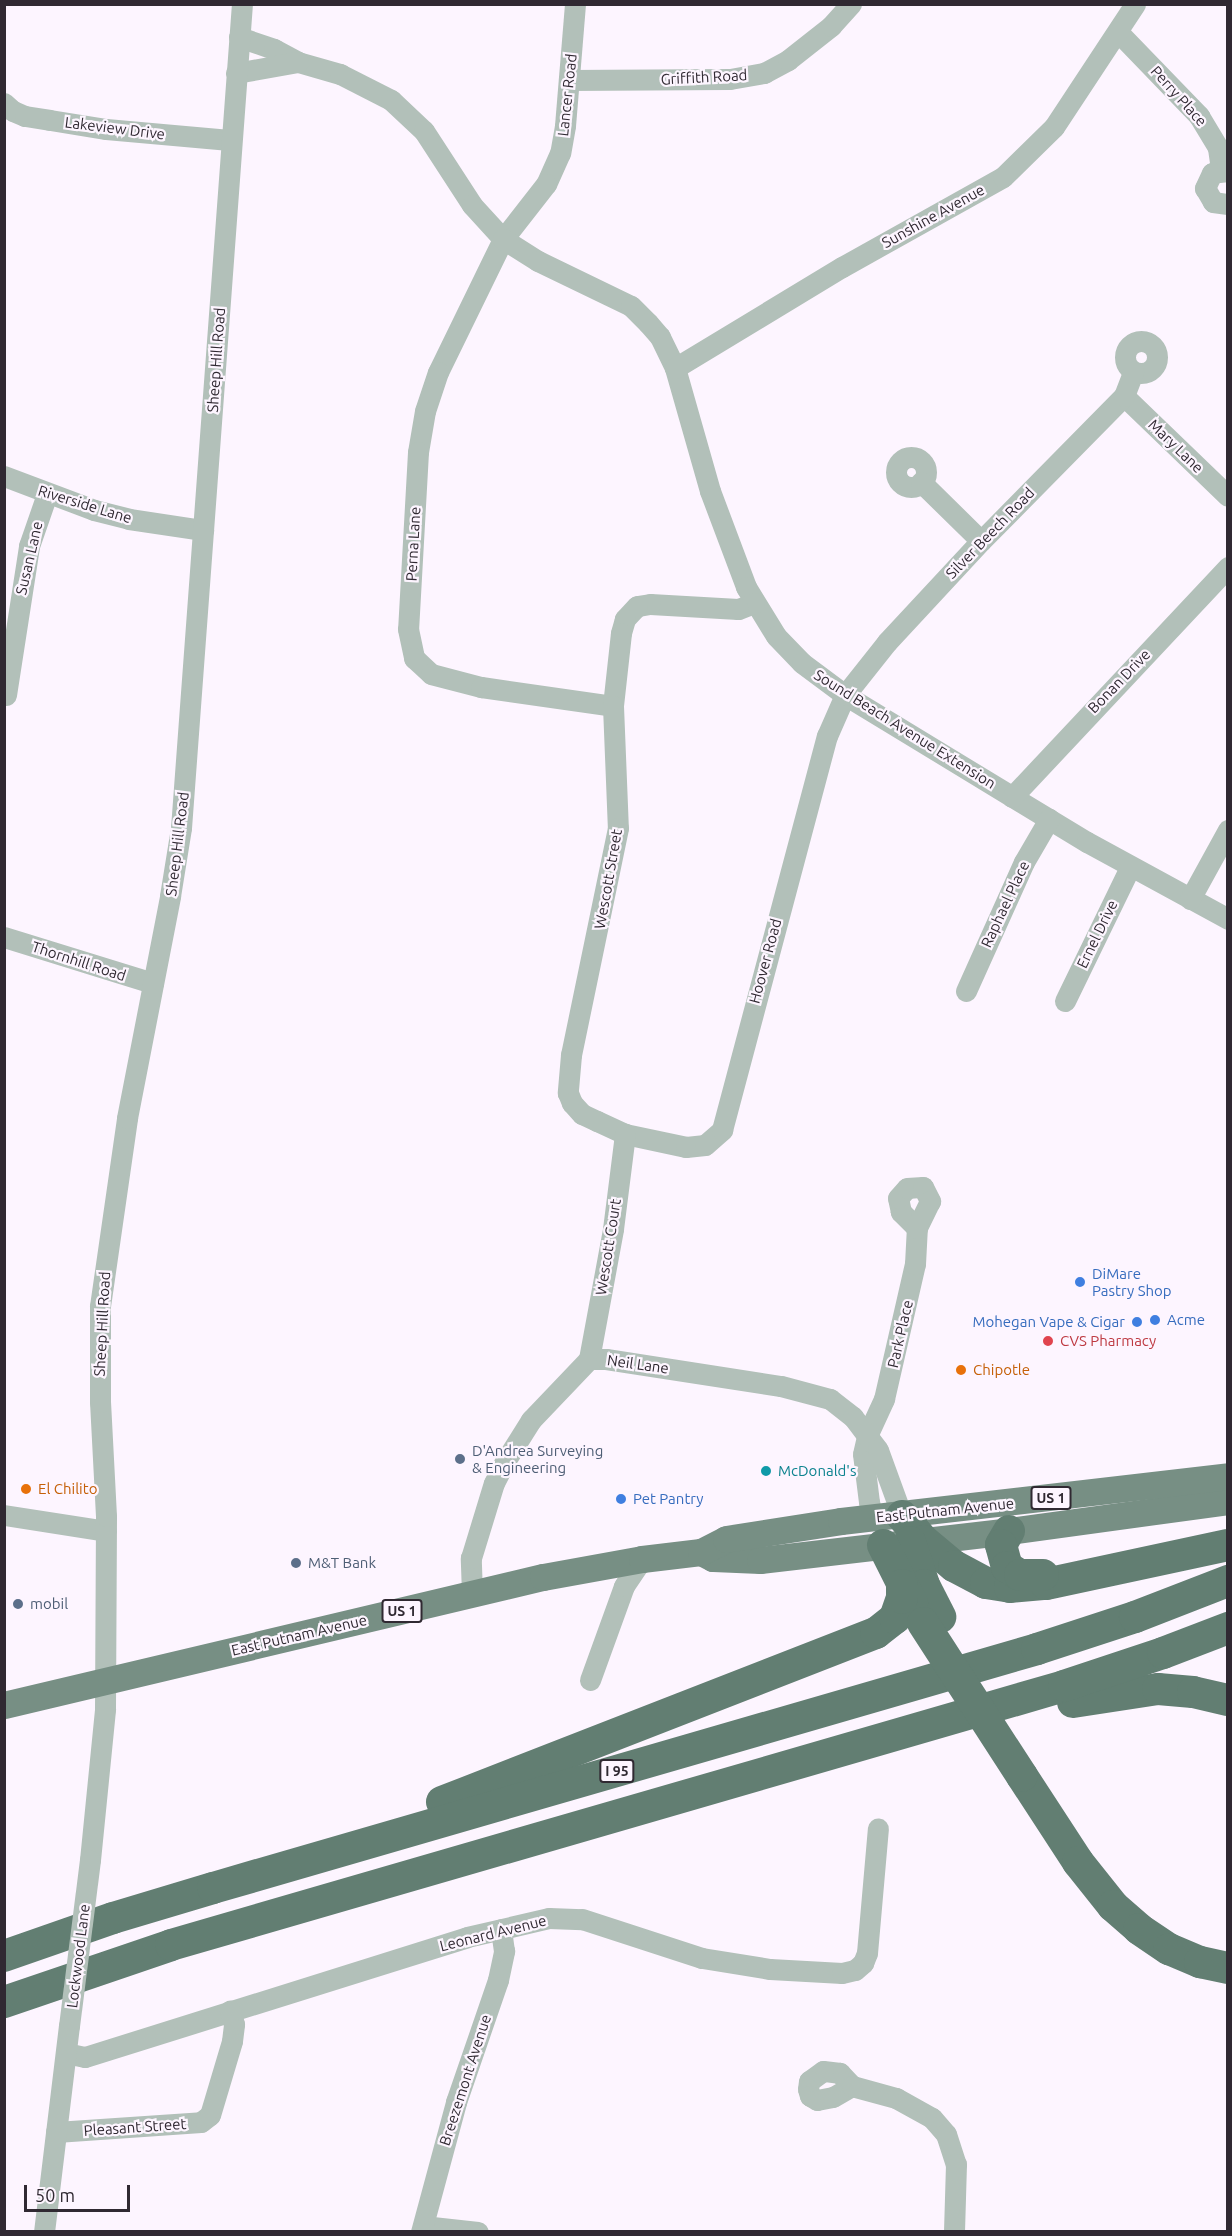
<!DOCTYPE html>
<style>
body{margin:0}
#map{position:relative;width:1232px;height:2236px;overflow:hidden;background:#fdf5ff;font-family:Ubuntu,sans-serif}
div>[style]{position:absolute}
[style*='--x']{left:calc(var(--x)*1px);top:calc(var(--y)*1px);width:calc(var(--w)*1px);rotate:calc(var(--a)*1deg)}
.minor>*{height:21px;margin:-10.5px;padding:0 10.5px;transform-origin:10.5px;border-radius:10.5px;background:#b2c0b9}
.minor>.ring{margin:-10.5px;padding:0;box-sizing:content-box;background:none;border:21px solid #b2c0b9;border-radius:50%}
.major>*{height:27px;margin:-13.5px;padding:0 13.5px;transform-origin:13.5px;border-radius:13.5px;background:#778f84}
.highway>*{height:32px;margin:-16px;padding:0 16px;transform-origin:16px;border-radius:16px;background:#627e72}
.minor-bridge>*{height:21px;margin:-10.5px;padding:0 10.5px;transform-origin:10.5px;border-radius:10.5px;background:#b2c0b9}
.highway-bridge>*{height:32px;margin:-16px;padding:0 16px;transform-origin:16px;border-radius:16px;background:#627e72}
.dots>*{width:16px;height:16px;translate:-50% -50%;box-sizing:border-box;border:3px solid #fdf5ff;border-radius:50%}
span{translate:-50% -50%;white-space:nowrap;text-align:center;line-height:1.15;-webkit-text-stroke:4.5px #fdf5ff;paint-order:stroke}
.shield-label span{padding:2px 4px;background:#fdf5ff;border:2px solid;border-radius:4px;-webkit-text-stroke-width:0}
.shield-label{font-size:14px;color:#302932;font-weight:700}
.street-label{font-size:15px;color:#302932}
.shop-label{font-size:15px;color:#366cbe}
.left{translate:0 -50%;text-align:left}
.right{translate:-100% -50%;text-align:right}
.health-label{font-size:15px;color:#be3a42}
.food-label{font-size:15px;color:#c56008}
.service-label{font-size:15px;color:#4e5e75}
.culture-label{font-size:15px;color:#0d838f}
.frame{position:absolute;inset:0;border:6px solid #302932;pointer-events:none}
.scale{position:absolute;left:24px;top:2185px;width:106px;height:27px;box-sizing:border-box;border:3px solid #302932;border-top:0;padding-left:8px;font-size:18px;line-height:21px;white-space:nowrap;color:#302932;-webkit-text-stroke:4px #fdf5ff;paint-order:stroke}
</style>
<div id="map">
<div class="minor">
<div style="--x:575;--y:4;--w:122;--a:94.7"></div>
<div style="--x:565;--y:126;--w:27;--a:100"></div>
<div style="--x:560;--y:153;--w:34;--a:114"></div>
<div style="--x:546;--y:184;--w:70;--a:128"></div>
<div style="--x:503;--y:239;--w:148;--a:116"></div>
<div style="--x:438;--y:372;--w:41;--a:108.4"></div>
<div style="--x:425;--y:411;--w:42;--a:99.7"></div>
<div style="--x:418;--y:452;--w:177;--a:93.2"></div>
<div style="--x:408;--y:629;--w:30;--a:78"></div>
<div style="--x:414;--y:658;--w:23;--a:43"></div>
<div style="--x:431;--y:674;--w:52;--a:14.6"></div>
<div style="--x:481;--y:687;--w:133;--a:8.2"></div>
<div style="--x:1118;--y:32;--w:117;--a:46"></div>
<div style="--x:1199;--y:116;--w:37;--a:59"></div>
<div style="--x:1218;--y:148;--w:22;--a:82"></div>
<div style="--x:239;--y:37;--w:37;--a:19"></div>
<div style="--x:274;--y:49;--w:27;--a:28"></div>
<div style="--x:298;--y:62;--w:44;--a:15.9"></div>
<div style="--x:340;--y:74;--w:57;--a:27"></div>
<div style="--x:391;--y:100;--w:45;--a:43.2"></div>
<div style="--x:424;--y:131;--w:88;--a:57"></div>
<div style="--x:472;--y:205;--w:46;--a:47.6"></div>
<div style="--x:503;--y:239;--w:41;--a:32.2"></div>
<div style="--x:538;--y:261;--w:103;--a:25.8"></div>
<div style="--x:631;--y:306;--w:24;--a:45"></div>
<div style="--x:648;--y:323;--w:18;--a:49"></div>
<div style="--x:660;--y:337;--w:34;--a:64"></div>
<div style="--x:675;--y:368;--w:128;--a:74.1"></div>
<div style="--x:710;--y:491;--w:103;--a:69.4"></div>
<div style="--x:746;--y:587;--w:57;--a:58.5"></div>
<div style="--x:776;--y:636;--w:37;--a:46"></div>
<div style="--x:802;--y:663;--w:54;--a:36.7"></div>
<div style="--x:845;--y:695;--w:283;--a:31.3"></div>
<div style="--x:1087;--y:842;--w:161;--a:28.6"></div>
<div style="--x:236;--y:73;--w:63;--a:-10.1"></div>
<div style="--x:569;--y:80;--w:161;--a:-0.4"></div>
<div style="--x:730;--y:79;--w:35;--a:-10"></div>
<div style="--x:764;--y:73;--w:27;--a:-28"></div>
<div style="--x:788;--y:60;--w:55;--a:-38.3"></div>
<div style="--x:831;--y:26;--w:30;--a:-48"></div>
<div style="--x:4;--y:103;--w:12;--a:42"></div>
<div style="--x:13;--y:111;--w:13;--a:23"></div>
<div style="--x:25;--y:116;--w:25;--a:9"></div>
<div style="--x:50;--y:120;--w:57;--a:9.1"></div>
<div style="--x:106;--y:129;--w:124;--a:5.1"></div>
<div style="--x:1228;--y:171;--w:16;--a:173"></div>
<div style="--x:1212;--y:173;--w:17;--a:115"></div>
<div style="--x:1205;--y:188;--w:16;--a:60"></div>
<div style="--x:1213;--y:202;--w:15;--a:8"></div>
<div class="ring" style="left:1125px;top:341px;width:11px;height:11px"></div>
<div style="--x:675;--y:368;--w:195;--a:-31.2"></div>
<div style="--x:842;--y:267;--w:184;--a:-29.2"></div>
<div style="--x:1003;--y:177;--w:71;--a:-44.4"></div>
<div style="--x:1054;--y:127;--w:147;--a:-56.6"></div>
<div style="--x:1124;--y:396;--w:144;--a:43.9"></div>
<div class="ring" style="left:896px;top:457px;width:9px;height:9px"></div>
<div style="--x:4;--y:476;--w:96;--a:20.7"></div>
<div style="--x:94;--y:510;--w:36;--a:14"></div>
<div style="--x:129;--y:519;--w:75;--a:8.5"></div>
<div style="--x:921;--y:482;--w:84;--a:44.5"></div>
<div style="--x:754;--y:603;--w:17;--a:159"></div>
<div style="--x:738;--y:609;--w:88;--a:-176.7"></div>
<div style="--x:650;--y:604;--w:13;--a:171"></div>
<div style="--x:637;--y:606;--w:18;--a:133"></div>
<div style="--x:625;--y:619;--w:15;--a:106"></div>
<div style="--x:621;--y:633;--w:73;--a:96.3"></div>
<div style="--x:613;--y:706;--w:122;--a:87.7"></div>
<div style="--x:618;--y:828;--w:232;--a:101.7"></div>
<div style="--x:571;--y:1055;--w:38;--a:95"></div>
<div style="--x:568;--y:1093;--w:11;--a:68"></div>
<div style="--x:572;--y:1103;--w:15;--a:48"></div>
<div style="--x:582;--y:1114;--w:17;--a:25"></div>
<div style="--x:597;--y:1121;--w:31;--a:25"></div>
<div style="--x:625;--y:1134;--w:62;--a:12"></div>
<div style="--x:686;--y:1147;--w:19;--a:-6"></div>
<div style="--x:705;--y:1145;--w:23;--a:-41"></div>
<div style="--x:722;--y:1130;--w:408;--a:-75.1"></div>
<div style="--x:827;--y:736;--w:45;--a:-66.3"></div>
<div style="--x:845;--y:695;--w:68;--a:-51.6"></div>
<div style="--x:887;--y:642;--w:138;--a:-47.1"></div>
<div style="--x:981;--y:541;--w:204;--a:-45.4"></div>
<div style="--x:1124;--y:396;--w:26;--a:-69"></div>
<div style="--x:6;--y:695;--w:151;--a:-81.2"></div>
<div style="--x:29;--y:546;--w:55;--a:-70.9"></div>
<div style="--x:1012;--y:797;--w:316;--a:-46.8"></div>
<div style="--x:1190;--y:899;--w:79;--a:-61.2"></div>
<div style="--x:4;--y:937;--w:156;--a:17.2"></div>
<div style="--x:966;--y:991;--w:141;--a:-65.8"></div>
<div style="--x:1024;--y:862;--w:50;--a:-59.8"></div>
<div style="--x:1065;--y:1001;--w:149;--a:-64.1"></div>
<div style="--x:589;--y:1359;--w:132;--a:-79.5"></div>
<div style="--x:613;--y:1229;--w:96;--a:-82.8"></div>
<div style="--x:4;--y:1515;--w:103;--a:8.9"></div>
<div style="--x:873;--y:1518;--w:16;--a:-104"></div>
<div style="--x:869;--y:1502;--w:48;--a:-97.1"></div>
<div style="--x:863;--y:1454;--w:18;--a:-77"></div>
<div style="--x:867;--y:1436;--w:41;--a:-65.3"></div>
<div style="--x:884;--y:1399;--w:139;--a:-77.1"></div>
<div style="--x:915;--y:1264;--w:36;--a:-87"></div>
<div style="--x:917;--y:1228;--w:23;--a:-135"></div>
<div style="--x:901;--y:1212;--w:14;--a:-102"></div>
<div style="--x:898;--y:1198;--w:13;--a:-48"></div>
<div style="--x:907;--y:1188;--w:16;--a:-4"></div>
<div style="--x:923;--y:1187;--w:16;--a:63"></div>
<div style="--x:930;--y:1201;--w:30;--a:116"></div>
<div style="--x:472;--y:1594;--w:36;--a:-92"></div>
<div style="--x:471;--y:1558;--w:78;--a:-73"></div>
<div style="--x:494;--y:1483;--w:22;--a:-63"></div>
<div style="--x:504;--y:1463;--w:51;--a:-57.9"></div>
<div style="--x:531;--y:1420;--w:84;--a:-46.4"></div>
<div style="--x:589;--y:1359;--w:17;--a:0"></div>
<div style="--x:606;--y:1359;--w:177;--a:8.8"></div>
<div style="--x:781;--y:1386;--w:51;--a:14.9"></div>
<div style="--x:830;--y:1399;--w:29;--a:38"></div>
<div style="--x:853;--y:1417;--w:41;--a:52.9"></div>
<div style="--x:878;--y:1450;--w:70;--a:70"></div>
<div style="--x:590;--y:1680;--w:100;--a:-70.1"></div>
<div style="--x:624;--y:1586;--w:32;--a:-56"></div>
<div style="--x:90;--y:1860;--w:152;--a:-84.3"></div>
<div style="--x:105;--y:1709;--w:193;--a:-89.7"></div>
<div style="--x:106;--y:1516;--w:114;--a:-93"></div>
<div style="--x:100;--y:1402;--w:96;--a:-90"></div>
<div style="--x:100;--y:1306;--w:190;--a:-81.8"></div>
<div style="--x:127;--y:1118;--w:226;--a:-79"></div>
<div style="--x:170;--y:896;--w:69;--a:-80.8"></div>
<div style="--x:181;--y:828;--w:826;--a:-85.77"></div>
<div style="--x:66;--y:2053;--w:19;--a:12"></div>
<div style="--x:85;--y:2057;--w:400;--a:-17.4"></div>
<div style="--x:467;--y:1937;--w:84;--a:-13"></div>
<div style="--x:549;--y:1918;--w:33;--a:2"></div>
<div style="--x:582;--y:1919;--w:126;--a:18"></div>
<div style="--x:702;--y:1958;--w:69;--a:9.2"></div>
<div style="--x:770;--y:1969;--w:72;--a:3.2"></div>
<div style="--x:842;--y:1973;--w:13;--a:-13"></div>
<div style="--x:855;--y:1970;--w:11;--a:-41"></div>
<div style="--x:863;--y:1963;--w:11;--a:-68"></div>
<div style="--x:867;--y:1953;--w:125;--a:-85"></div>
<div style="--x:852;--y:2086;--w:18;--a:-133"></div>
<div style="--x:840;--y:2073;--w:17;--a:-173"></div>
<div style="--x:823;--y:2071;--w:17;--a:144"></div>
<div style="--x:809;--y:2081;--w:8;--a:97"></div>
<div style="--x:808;--y:2089;--w:7;--a:74"></div>
<div style="--x:810;--y:2096;--w:8;--a:30"></div>
<div style="--x:817;--y:2100;--w:16;--a:-11"></div>
<div style="--x:833;--y:2097;--w:22;--a:-30"></div>
<div style="--x:852;--y:2086;--w:46;--a:15.3"></div>
<div style="--x:896;--y:2098;--w:41;--a:29.1"></div>
<div style="--x:932;--y:2118;--w:21;--a:49"></div>
<div style="--x:946;--y:2134;--w:32;--a:72"></div>
<div style="--x:956;--y:2164;--w:68;--a:91.7"></div>
<div style="--x:56;--y:2132;--w:145;--a:-3.9"></div>
<div style="--x:201;--y:2122;--w:11;--a:-38"></div>
<div style="--x:210;--y:2115;--w:77;--a:-73.4"></div>
<div style="--x:232;--y:2041;--w:17;--a:-83"></div>
<div style="--x:234;--y:2024;--w:14;--a:-107"></div>
<div style="--x:423;--y:2226;--w:55;--a:6.2"></div>
<div style="--x:44;--y:2232;--w:208;--a:-83.1"></div>
<div style="--x:421;--y:2232;--w:135;--a:-74.9"></div>
<div style="--x:456;--y:2102;--w:129;--a:-71"></div>
<div style="--x:498;--y:1980;--w:30;--a:-78"></div>
<div style="--x:504;--y:1951;--w:22;--a:-98"></div>
</div>
<div class="major">
<div style="--x:701;--y:1552;--w:13;--a:27"></div>
<div style="--x:713;--y:1558;--w:47;--a:2.4"></div>
<div style="--x:760;--y:1560;--w:251;--a:-6.6"></div>
<div style="--x:1009;--y:1531;--w:221;--a:-7.8"></div>
<div style="--x:4;--y:1705;--w:554;--a:-13.36"></div>
<div style="--x:543;--y:1577;--w:101;--a:-10.3"></div>
<div style="--x:642;--y:1559;--w:59;--a:-6.8"></div>
<div style="--x:701;--y:1552;--w:28;--a:-27"></div>
<div style="--x:726;--y:1539;--w:116;--a:-8.9"></div>
<div style="--x:841;--y:1521;--w:390;--a:-6.6"></div>
</div>
<div class="highway">
<div style="--x:902;--y:1516;--w:33;--a:49"></div>
<div style="--x:924;--y:1541;--w:39;--a:40"></div>
<div style="--x:954;--y:1566;--w:36;--a:28"></div>
<div style="--x:986;--y:1583;--w:24;--a:9"></div>
<div style="--x:1010;--y:1587;--w:36;--a:-5"></div>
<div style="--x:1046;--y:1584;--w:186;--a:-12.1"></div>
<div style="--x:1009;--y:1531;--w:16;--a:120"></div>
<div style="--x:1001;--y:1545;--w:23;--a:75"></div>
<div style="--x:1007;--y:1567;--w:15;--a:32"></div>
<div style="--x:1020;--y:1575;--w:23;--a:0"></div>
<div style="--x:910;--y:1542;--w:45;--a:72"></div>
<div style="--x:924;--y:1585;--w:36;--a:63"></div>
<div style="--x:883;--y:1545;--w:65;--a:63.4"></div>
<div style="--x:1073;--y:1702;--w:86;--a:-8.7"></div>
<div style="--x:1158;--y:1689;--w:35;--a:5"></div>
<div style="--x:1193;--y:1692;--w:36;--a:13"></div>
<div style="--x:1022;--y:1776;--w:103;--a:56.9"></div>
<div style="--x:1078;--y:1862;--w:56;--a:51.5"></div>
<div style="--x:1113;--y:1906;--w:35;--a:41"></div>
<div style="--x:1139;--y:1929;--w:36;--a:34"></div>
<div style="--x:1169;--y:1949;--w:34;--a:23"></div>
<div style="--x:1200;--y:1962;--w:29;--a:12"></div>
<div style="--x:442;--y:1802;--w:466;--a:-21.3"></div>
<div style="--x:876;--y:1633;--w:24;--a:-38"></div>
<div style="--x:895;--y:1618;--w:21;--a:-71"></div>
<div style="--x:902;--y:1598;--w:13;--a:-90"></div>
<div style="--x:4;--y:1956;--w:115;--a:-19.2"></div>
<div style="--x:113;--y:1918;--w:104;--a:-16.7"></div>
<div style="--x:213;--y:1888;--w:858;--a:-16.17"></div>
<div style="--x:1037;--y:1649;--w:103;--a:-18.1"></div>
<div style="--x:1135;--y:1617;--w:100;--a:-21.2"></div>
<div style="--x:4;--y:2002;--w:176;--a:-18.8"></div>
<div style="--x:171;--y:1945;--w:930;--a:-16.17"></div>
<div style="--x:1064;--y:1686;--w:104;--a:-18.4"></div>
<div style="--x:1163;--y:1653;--w:70;--a:-21"></div>
</div>
<div class="minor-bridge">
<div style="--x:69;--y:2026;--w:167;--a:-82.8"></div>
</div>
<div class="highway-bridge">
<div style="--x:923;--y:1623;--w:182;--a:57.1"></div>
</div>
<div class="dots">
<div style="left:1080px;top:1282px;background:#3f7fe0"></div>
<div style="left:1155px;top:1320px;background:#3f7fe0"></div>
<div style="left:1137px;top:1322px;background:#3f7fe0"></div>
<div style="left:1048px;top:1341px;background:#e0444e"></div>
<div style="left:961px;top:1370px;background:#e8710a"></div>
<div style="left:460px;top:1459px;background:#5c6f8a"></div>
<div style="left:766px;top:1471px;background:#0f9aa8"></div>
<div style="left:26px;top:1489px;background:#e8710a"></div>
<div style="left:621px;top:1499px;background:#3f7fe0"></div>
<div style="left:296px;top:1563px;background:#5c6f8a"></div>
<div style="left:18px;top:1604px;background:#5c6f8a"></div>
</div>
<div class="shield-label">
<span style="left:1051px;top:1498px">US 1</span>
<span style="left:402px;top:1611px">US 1</span>
<span style="left:617px;top:1771px">I 95</span>
</div>
<div class="street-label">
<span style="left:704px;top:77px;rotate:-3deg">Griffith Road</span>
<span style="left:567px;top:95px;rotate:-84deg">Lancer Road</span>
<span style="left:1179px;top:96px;rotate:48deg">Perry Place</span>
<span style="left:115px;top:128px;rotate:7deg">Lakeview Drive</span>
<span style="left:933px;top:216px;rotate:-29deg">Sunshine Avenue</span>
<span style="left:216px;top:360px;rotate:-86deg">Sheep Hill Road</span>
<span style="left:1176px;top:446px;rotate:44deg">Mary Lane</span>
<span style="left:85px;top:504px;rotate:17deg">Riverside Lane</span>
<span style="left:990px;top:533px;rotate:-46deg">Silver Beech Road</span>
<span style="left:413px;top:544px;rotate:-87deg">Perna Lane</span>
<span style="left:29px;top:558px;rotate:-77deg">Susan Lane</span>
<span style="left:1119px;top:681px;rotate:-46deg">Bonan Drive</span>
<span style="left:905px;top:729px;rotate:32deg">Sound Beach Avenue Extension</span>
<span style="left:177px;top:844px;rotate:-83deg">Sheep Hill Road</span>
<span style="left:608px;top:879px;rotate:-80deg">Wescott Street</span>
<span style="left:1005px;top:904px;rotate:-65deg">Raphael Place</span>
<span style="left:1097px;top:934px;rotate:-64deg">Ernel Drive</span>
<span style="left:79px;top:961px;rotate:18deg">Thornhill Road</span>
<span style="left:765px;top:961px;rotate:-75deg">Hoover Road</span>
<span style="left:608px;top:1247px;rotate:-81deg">Wescott Court</span>
<span style="left:102px;top:1324px;rotate:-87deg">Sheep Hill Road</span>
<span style="left:900px;top:1334px;rotate:-77deg">Park Place</span>
<span style="left:638px;top:1364px;rotate:8deg">Neil Lane</span>
<span style="left:945px;top:1510px;rotate:-6deg">East Putnam Avenue</span>
<span style="left:299px;top:1635px;rotate:-13deg">East Putnam Avenue</span>
<span style="left:493px;top:1933px;rotate:-14deg">Leonard Avenue</span>
<span style="left:78px;top:1956px;rotate:-83deg">Lockwood Lane</span>
<span style="left:465px;top:2080px;rotate:-72deg">Breezemont Avenue</span>
<span style="left:135px;top:2127px;rotate:-4deg">Pleasant Street</span>
</div>
<div class="shop-label">
<span class="left" style="left:1092px;top:1282px">DiMare<br>Pastry Shop</span>
<span class="left" style="left:1167px;top:1320px">Acme</span>
<span class="right" style="left:1125px;top:1322px">Mohegan Vape &amp; Cigar</span>
<span class="left" style="left:633px;top:1499px">Pet Pantry</span>
</div>
<div class="health-label">
<span class="left" style="left:1060px;top:1341px">CVS Pharmacy</span>
</div>
<div class="food-label">
<span class="left" style="left:973px;top:1370px">Chipotle</span>
<span class="left" style="left:38px;top:1489px">El Chilito</span>
</div>
<div class="service-label">
<span class="left" style="left:472px;top:1459px">D'Andrea Surveying<br>&amp; Engineering</span>
<span class="left" style="left:308px;top:1563px">M&amp;T Bank</span>
<span class="left" style="left:30px;top:1604px">mobil</span>
</div>
<div class="culture-label">
<span class="left" style="left:778px;top:1471px">McDonald's</span>
</div>
<div class="frame"></div>
<div class="scale">50 m</div>
</div>
